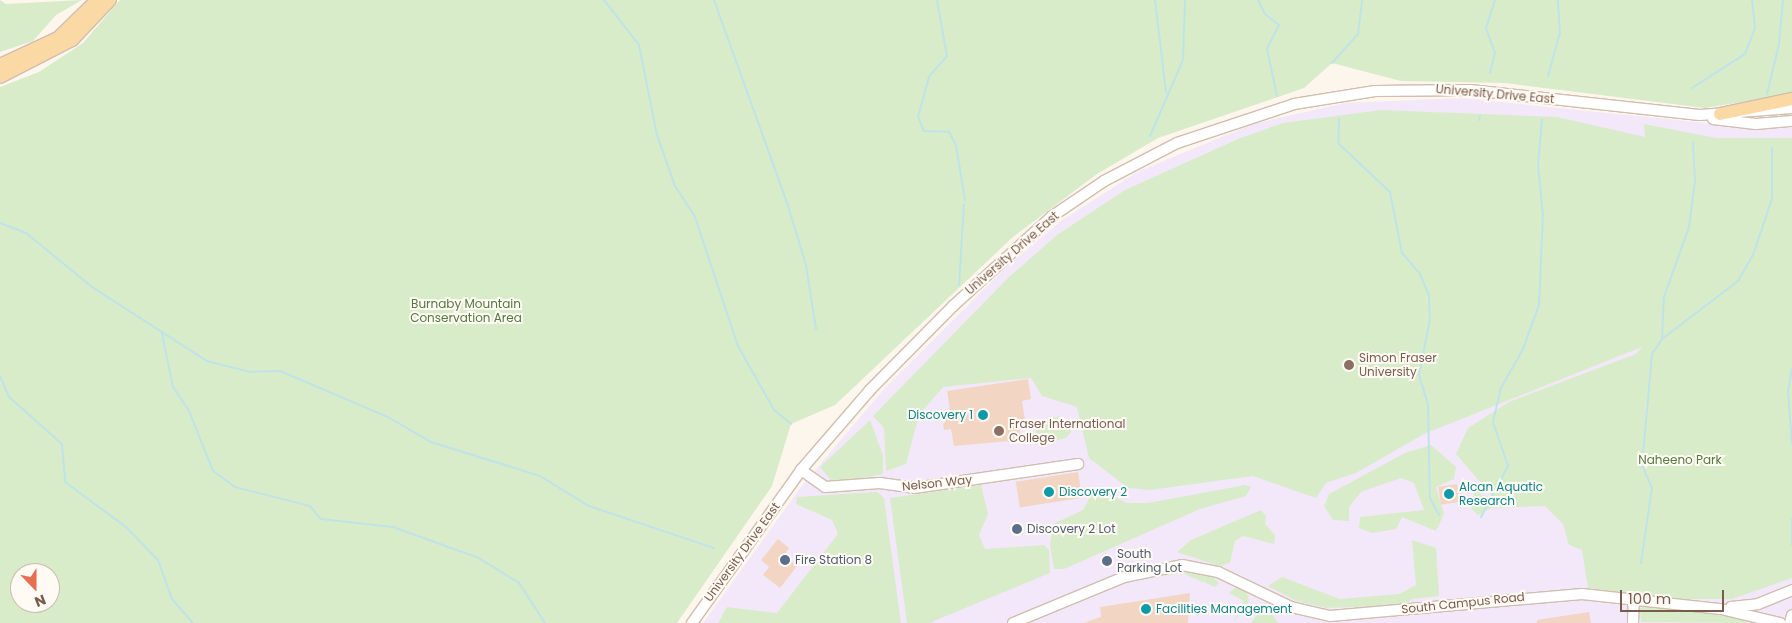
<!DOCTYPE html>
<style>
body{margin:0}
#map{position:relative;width:1792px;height:623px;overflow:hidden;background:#fdf6ec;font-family:Poppins,sans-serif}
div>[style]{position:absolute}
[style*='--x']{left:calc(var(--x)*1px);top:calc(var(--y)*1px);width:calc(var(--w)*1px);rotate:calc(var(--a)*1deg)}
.education>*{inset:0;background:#f3e8fa}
.green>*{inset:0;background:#d8ecc9}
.stream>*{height:2px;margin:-1px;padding:0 1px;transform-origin:1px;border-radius:1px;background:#bfe3e8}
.building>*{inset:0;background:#f3d5c3;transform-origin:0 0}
.roads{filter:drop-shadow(1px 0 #d1beb0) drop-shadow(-1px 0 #d1beb0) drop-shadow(0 1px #d1beb0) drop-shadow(0 -1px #d1beb0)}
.minor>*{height:10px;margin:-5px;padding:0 5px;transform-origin:5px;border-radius:5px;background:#fff}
.major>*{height:12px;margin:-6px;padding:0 6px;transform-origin:6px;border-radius:6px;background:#fbd9a5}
.dots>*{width:14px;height:14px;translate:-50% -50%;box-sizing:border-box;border:2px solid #fffaf3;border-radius:50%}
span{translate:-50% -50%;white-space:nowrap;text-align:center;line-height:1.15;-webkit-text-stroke:4px #fffaf3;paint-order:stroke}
.street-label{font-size:12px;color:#7a5c4d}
.park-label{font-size:12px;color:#537a41}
.education-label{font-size:12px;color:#785e54}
.left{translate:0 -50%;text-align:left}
.culture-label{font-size:12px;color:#0d838f}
.right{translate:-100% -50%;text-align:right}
.service-label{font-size:12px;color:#4e5e75}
.north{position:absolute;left:10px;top:563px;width:50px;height:50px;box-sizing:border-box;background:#fffaf3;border:1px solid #cabbb1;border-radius:50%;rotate:158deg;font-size:14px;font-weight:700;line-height:20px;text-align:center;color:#7a5c4d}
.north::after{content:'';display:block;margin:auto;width:18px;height:22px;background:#e76f51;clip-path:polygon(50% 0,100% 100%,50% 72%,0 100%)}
.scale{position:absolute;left:1620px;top:590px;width:104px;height:22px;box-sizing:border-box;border:2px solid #7a5c4d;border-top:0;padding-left:6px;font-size:15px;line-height:18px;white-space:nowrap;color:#7a5c4d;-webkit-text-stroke:4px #fffaf3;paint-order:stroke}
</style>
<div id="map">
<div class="education">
<div style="clip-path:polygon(1461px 98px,1756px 128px,1792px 125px,1792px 623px,703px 623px,800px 488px,885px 388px,1005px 268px,1061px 221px,1137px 172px,1253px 124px,1345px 103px)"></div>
</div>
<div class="green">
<div style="clip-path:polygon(0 0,6px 4px,82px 0,56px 15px,33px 41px,0 52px)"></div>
<div style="clip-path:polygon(evenodd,120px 0,1792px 0,1792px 94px,1705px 108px,1505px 83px,1401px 81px,1332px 63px,1304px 88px,1158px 138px,1097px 174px,1013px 237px,835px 405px,791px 424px,772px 486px,677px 623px,0 623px,0 87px,39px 72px,83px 43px,120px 0,20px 573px,50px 573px,50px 603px,20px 603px,20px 573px)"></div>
<div style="clip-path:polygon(1381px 110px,1557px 117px,1645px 137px,1644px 124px,1716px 138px,1792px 138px,1792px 578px,1732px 599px,1678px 599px,1588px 588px,1582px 550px,1569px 545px,1563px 524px,1545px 506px,1491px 508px,1478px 515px,1471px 509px,1474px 494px,1463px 479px,1481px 495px,1493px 497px,1456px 454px,1468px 428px,1509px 402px,1636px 354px,1642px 347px,1424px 434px,1356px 473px,1326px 483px,1316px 498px,1253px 476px,1150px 490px,1128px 488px,1089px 458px,1077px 407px,1042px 396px,1031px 378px,943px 387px,919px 415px,906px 464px,886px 471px,884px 428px,873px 416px,1009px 277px,1057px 235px,1125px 190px,1238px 139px,1283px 123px)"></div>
<div style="clip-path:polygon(1059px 416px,1068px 421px,1071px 432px,1066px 438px,1035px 445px,1036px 423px)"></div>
<div style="clip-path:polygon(870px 420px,883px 455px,883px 474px,834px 484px,820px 467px)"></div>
<div style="clip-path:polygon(1431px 445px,1456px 467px,1454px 479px,1436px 487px,1444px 514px,1436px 531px,1402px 517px,1396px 529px,1372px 533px,1359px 528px,1360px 517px,1424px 510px,1414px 483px,1401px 478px,1361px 492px,1349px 507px,1349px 521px,1333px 520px,1324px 506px,1329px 494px,1405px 453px)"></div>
<div style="clip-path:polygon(981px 485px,988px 514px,979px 535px,985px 549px,1044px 545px,1049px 550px,1050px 573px,929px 623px,907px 623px,890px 498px)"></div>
<div style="clip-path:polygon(1245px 485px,1251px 487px,1246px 496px,1200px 509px,1064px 569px,1054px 569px,1050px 545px,1053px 524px,1083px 510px,1092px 493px,1102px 490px,1127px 503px,1148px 503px)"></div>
<div style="clip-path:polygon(877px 492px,884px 498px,901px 623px,718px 623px,727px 607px,777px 613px,838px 534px,832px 520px,796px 504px,797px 497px)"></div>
<div style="clip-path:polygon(1261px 510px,1266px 516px,1265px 524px,1275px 535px,1274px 544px,1243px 536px,1235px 541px,1230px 563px,1219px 566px,1177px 552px,1191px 540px)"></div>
<div style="clip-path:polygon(1412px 540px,1436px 548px,1439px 596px,1412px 599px,1404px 605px,1327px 608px,1296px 601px,1268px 586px,1282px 577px,1340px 599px,1399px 594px,1416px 585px)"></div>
<div style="clip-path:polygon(1182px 572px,1213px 577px,1219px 583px,1215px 587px,1182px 573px,1147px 579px)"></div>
<div style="clip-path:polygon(1236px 587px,1246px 591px,1249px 600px,1233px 623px,1244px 601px,1229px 593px)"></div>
<div style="clip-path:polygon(1267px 606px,1278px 623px,1251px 623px,1260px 611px)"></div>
<div style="clip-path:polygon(1646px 606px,1734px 617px,1748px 623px,1641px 622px,1640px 608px)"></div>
</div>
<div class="stream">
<div style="--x:604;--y:0;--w:57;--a:52.1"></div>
<div style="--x:639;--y:45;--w:92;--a:78.7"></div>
<div style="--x:657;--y:135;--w:54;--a:70.6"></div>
<div style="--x:675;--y:186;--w:37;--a:57"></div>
<div style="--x:695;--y:217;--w:136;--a:71.6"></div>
<div style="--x:738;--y:346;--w:73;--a:60.6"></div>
<div style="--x:774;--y:410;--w:22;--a:39"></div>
<div style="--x:714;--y:0;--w:219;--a:70.2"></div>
<div style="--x:788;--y:206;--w:62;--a:73"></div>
<div style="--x:806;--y:265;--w:65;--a:81.1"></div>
<div style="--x:937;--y:0;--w:57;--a:79.9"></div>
<div style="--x:947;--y:56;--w:28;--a:131"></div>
<div style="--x:929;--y:77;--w:41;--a:105.4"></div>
<div style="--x:918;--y:117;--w:15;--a:67"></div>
<div style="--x:924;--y:131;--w:25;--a:2"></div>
<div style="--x:949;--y:132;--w:16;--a:63"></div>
<div style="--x:956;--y:146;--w:55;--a:80.5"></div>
<div style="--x:1155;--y:0;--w:93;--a:83.2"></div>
<div style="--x:1258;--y:0;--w:16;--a:63"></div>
<div style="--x:1265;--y:14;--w:18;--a:38"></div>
<div style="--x:1279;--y:25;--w:27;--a:117"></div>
<div style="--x:1267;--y:49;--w:48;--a:78"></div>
<div style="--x:1332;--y:63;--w:39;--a:-48"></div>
<div style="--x:1358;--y:34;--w:34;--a:-83"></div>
<div style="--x:1490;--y:73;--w:21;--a:-76"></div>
<div style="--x:1495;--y:53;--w:27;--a:-110"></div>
<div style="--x:1486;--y:28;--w:29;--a:-72"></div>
<div style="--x:1548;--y:76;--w:46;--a:-74.7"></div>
<div style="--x:1560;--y:32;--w:32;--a:-94"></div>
<div style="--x:1692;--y:88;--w:63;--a:-32.7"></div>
<div style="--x:1745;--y:54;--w:28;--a:-69"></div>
<div style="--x:1755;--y:28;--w:28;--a:-96"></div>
<div style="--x:1767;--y:94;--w:51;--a:-76.5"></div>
<div style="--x:1779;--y:44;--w:44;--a:-84.8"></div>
<div style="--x:1339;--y:119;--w:24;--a:92"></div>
<div style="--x:1338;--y:143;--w:71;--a:43.3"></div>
<div style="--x:1390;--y:192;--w:62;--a:78.9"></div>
<div style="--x:1402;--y:253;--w:28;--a:49"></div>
<div style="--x:1420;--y:274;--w:23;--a:67"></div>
<div style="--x:1429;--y:295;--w:24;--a:88"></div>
<div style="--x:1430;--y:319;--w:57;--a:101.1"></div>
<div style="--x:1419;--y:375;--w:31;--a:73"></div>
<div style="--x:1428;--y:405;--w:93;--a:88.8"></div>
<div style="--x:1430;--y:498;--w:19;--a:62"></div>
<div style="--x:1479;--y:120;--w:4;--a:-76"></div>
<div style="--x:1150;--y:136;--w:83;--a:-66.5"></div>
<div style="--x:1183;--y:60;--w:60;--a:-88.1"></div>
<div style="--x:0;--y:223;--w:28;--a:21"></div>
<div style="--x:26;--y:233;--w:85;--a:39.3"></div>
<div style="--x:92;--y:287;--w:137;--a:32.8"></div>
<div style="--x:207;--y:361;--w:44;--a:14.3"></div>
<div style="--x:250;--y:372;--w:30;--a:-2"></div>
<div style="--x:280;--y:371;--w:117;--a:23.1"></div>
<div style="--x:388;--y:417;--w:50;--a:30.2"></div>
<div style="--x:431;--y:442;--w:114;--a:17.3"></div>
<div style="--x:540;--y:476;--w:57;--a:31.5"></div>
<div style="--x:589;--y:506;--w:132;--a:18.6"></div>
<div style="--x:959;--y:285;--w:81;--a:-86.5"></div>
<div style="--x:162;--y:334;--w:54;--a:78.3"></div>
<div style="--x:173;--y:387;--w:29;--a:56"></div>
<div style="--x:189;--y:411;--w:65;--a:68.2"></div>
<div style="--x:213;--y:471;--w:27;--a:36"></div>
<div style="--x:235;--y:487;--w:77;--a:14.2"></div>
<div style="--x:310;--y:506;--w:17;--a:50"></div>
<div style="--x:321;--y:519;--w:72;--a:6.3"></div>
<div style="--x:393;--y:527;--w:91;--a:19.8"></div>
<div style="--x:479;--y:558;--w:47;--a:32"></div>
<div style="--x:519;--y:583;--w:48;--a:57"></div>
<div style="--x:1662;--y:339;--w:42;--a:-87.3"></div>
<div style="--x:1664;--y:297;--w:74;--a:-70.3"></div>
<div style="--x:1689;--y:227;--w:46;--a:-82.6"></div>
<div style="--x:1695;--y:181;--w:39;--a:-93"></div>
<div style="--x:1792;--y:369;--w:22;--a:100"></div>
<div style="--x:1788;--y:391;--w:53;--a:85.7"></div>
<div style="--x:0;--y:376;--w:23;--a:67"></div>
<div style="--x:9;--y:397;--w:71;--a:41.6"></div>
<div style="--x:62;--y:444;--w:38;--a:85"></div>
<div style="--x:65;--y:482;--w:76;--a:36.4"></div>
<div style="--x:126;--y:527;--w:46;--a:45.9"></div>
<div style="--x:158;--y:560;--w:41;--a:70.3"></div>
<div style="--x:172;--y:599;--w:32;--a:49"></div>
<div style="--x:1481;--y:517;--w:58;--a:-62.1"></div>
<div style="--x:1508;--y:466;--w:46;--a:-108.8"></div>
<div style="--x:1493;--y:422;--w:35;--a:-77"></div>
<div style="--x:1501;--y:388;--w:45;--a:-60.6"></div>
<div style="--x:1523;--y:349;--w:47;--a:-70"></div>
<div style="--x:1539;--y:305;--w:90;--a:-87.5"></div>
<div style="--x:1543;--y:215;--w:50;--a:-95.7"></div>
<div style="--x:1538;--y:165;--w:46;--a:-85"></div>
<div style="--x:1792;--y:545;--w:26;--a:-90"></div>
<div style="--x:1641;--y:563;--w:76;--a:-81.7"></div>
<div style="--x:1652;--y:488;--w:24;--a:-114"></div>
<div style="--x:1642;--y:466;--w:112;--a:-84.9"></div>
<div style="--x:1652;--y:354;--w:18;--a:-56"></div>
<div style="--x:1662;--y:339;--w:96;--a:-37.3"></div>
<div style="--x:1738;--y:281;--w:30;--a:-60"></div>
<div style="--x:1753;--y:255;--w:59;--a:-71.3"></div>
<div style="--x:1772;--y:199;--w:51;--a:-90"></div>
</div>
<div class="building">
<div style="clip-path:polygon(1028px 379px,1031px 399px,1022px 401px,1025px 420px,1018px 421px,1021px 440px,954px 446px,951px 429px,944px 430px,941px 411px,950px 410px,947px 391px)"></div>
<div style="left:1078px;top:472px;width:26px;height:63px;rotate:81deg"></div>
<div style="left:1457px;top:484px;width:18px;height:19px;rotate:81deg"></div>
<div style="clip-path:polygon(778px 539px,789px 548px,784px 555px,797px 566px,780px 588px,763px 575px,769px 567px,761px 560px)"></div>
<div style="clip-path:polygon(1190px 593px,1188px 623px,1083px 623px,1101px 617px,1100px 607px)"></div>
<div style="clip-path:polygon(1589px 612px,1591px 623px,1537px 623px,1537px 620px)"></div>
</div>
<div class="roads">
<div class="minor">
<div style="--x:1713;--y:119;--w:43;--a:6.6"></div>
<div style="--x:1756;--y:124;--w:36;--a:-5"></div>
<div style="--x:801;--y:470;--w:29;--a:35"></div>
<div style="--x:825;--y:487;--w:55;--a:-4.2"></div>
<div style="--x:880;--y:483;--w:34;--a:8"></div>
<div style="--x:914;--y:488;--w:166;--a:-8.3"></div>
<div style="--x:1731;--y:607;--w:27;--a:-6"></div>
<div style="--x:1758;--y:604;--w:37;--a:-22"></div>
<div style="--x:692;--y:623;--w:188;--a:-54.5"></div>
<div style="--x:801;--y:470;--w:106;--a:-49.2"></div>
<div style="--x:870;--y:390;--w:118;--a:-45.3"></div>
<div style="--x:953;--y:306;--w:132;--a:-42.2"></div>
<div style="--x:1051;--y:217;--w:64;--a:-34.2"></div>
<div style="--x:1104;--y:181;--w:82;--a:-27.5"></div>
<div style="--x:1177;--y:143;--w:123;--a:-18.4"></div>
<div style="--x:1294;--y:104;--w:82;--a:-9.1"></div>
<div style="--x:1375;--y:91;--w:95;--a:-0.6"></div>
<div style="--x:1470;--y:90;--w:231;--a:6.2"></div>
<div style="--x:1700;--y:115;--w:92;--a:-4.4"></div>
<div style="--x:1013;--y:623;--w:120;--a:-22.5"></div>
<div style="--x:1124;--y:577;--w:59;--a:-11.7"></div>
<div style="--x:1182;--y:565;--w:37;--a:11"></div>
<div style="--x:1218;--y:572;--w:81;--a:25.6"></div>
<div style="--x:1291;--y:607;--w:40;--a:13"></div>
<div style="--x:1330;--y:616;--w:253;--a:-5"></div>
<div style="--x:1582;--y:594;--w:140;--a:6.2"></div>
<div style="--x:1721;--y:609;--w:61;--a:13.3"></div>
<div style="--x:1633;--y:623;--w:24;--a:-88"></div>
<div style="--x:1790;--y:623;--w:8;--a:-76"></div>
</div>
<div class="major">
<div style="--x:0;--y:65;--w:64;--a:-25"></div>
<div style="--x:58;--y:38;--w:54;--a:-44.3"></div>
<div style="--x:0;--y:77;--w:81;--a:-27.2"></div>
<div style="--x:72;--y:40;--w:55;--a:-46.5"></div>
<div style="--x:1720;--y:114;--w:74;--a:-11.8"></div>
</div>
</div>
<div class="dots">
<div style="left:1349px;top:365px;background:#8d6e63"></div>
<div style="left:983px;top:415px;background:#0f9aa8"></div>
<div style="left:999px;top:431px;background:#8d6e63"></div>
<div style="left:1049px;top:492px;background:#0f9aa8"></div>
<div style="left:1449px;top:494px;background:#0f9aa8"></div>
<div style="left:1017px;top:529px;background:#5c6f8a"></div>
<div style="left:785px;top:560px;background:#5c6f8a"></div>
<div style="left:1107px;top:561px;background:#5c6f8a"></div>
<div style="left:1146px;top:609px;background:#0f9aa8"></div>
</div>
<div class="street-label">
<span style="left:1495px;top:94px;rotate:5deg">University Drive East</span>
<span style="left:1012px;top:253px;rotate:-41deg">University Drive East</span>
<span style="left:937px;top:483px;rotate:-6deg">Nelson Way</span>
<span style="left:742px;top:552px;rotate:-54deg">University Drive East</span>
<span style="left:1463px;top:603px;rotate:-6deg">South Campus Road</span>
</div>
<div class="park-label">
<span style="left:466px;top:311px">Burnaby Mountain<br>Conservation Area</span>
<span style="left:1680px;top:460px">Naheeno Park</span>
</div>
<div class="education-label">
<span class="left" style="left:1359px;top:365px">Simon Fraser<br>University</span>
<span class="left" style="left:1009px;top:431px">Fraser International<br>College</span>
</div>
<div class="culture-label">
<span class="right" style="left:973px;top:415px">Discovery 1</span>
<span class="left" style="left:1459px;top:494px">Alcan Aquatic<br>Research</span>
<span class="left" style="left:1059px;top:492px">Discovery 2</span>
<span class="left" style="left:1156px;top:609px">Facilities Management</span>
</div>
<div class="service-label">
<span class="left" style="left:1027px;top:529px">Discovery 2 Lot</span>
<span class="left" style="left:1117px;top:561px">South<br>Parking Lot</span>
<span class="left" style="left:795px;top:560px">Fire Station 8</span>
</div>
<div class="north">N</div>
<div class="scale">100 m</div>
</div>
